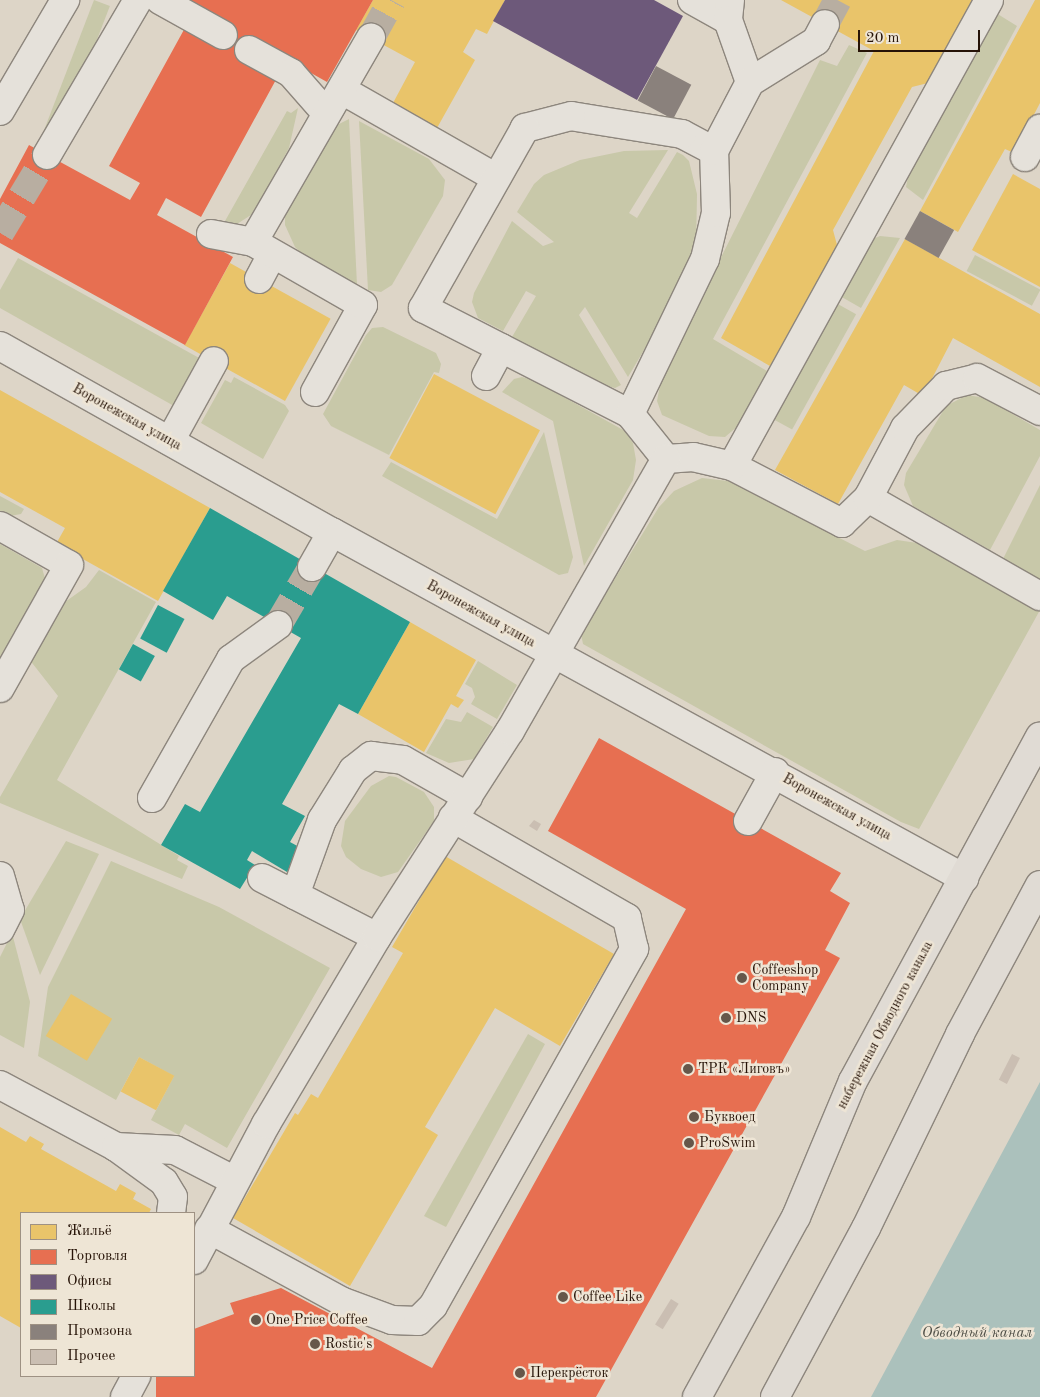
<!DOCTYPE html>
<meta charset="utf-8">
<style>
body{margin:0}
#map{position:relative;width:1040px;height:1397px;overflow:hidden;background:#ddd5c7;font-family:"Old Standard TT",serif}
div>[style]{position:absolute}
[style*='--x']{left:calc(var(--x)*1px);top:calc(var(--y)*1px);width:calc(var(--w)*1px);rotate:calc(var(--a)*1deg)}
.green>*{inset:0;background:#c8c8a9;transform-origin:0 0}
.water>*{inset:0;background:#abc1bc}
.homes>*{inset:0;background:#e9c46a;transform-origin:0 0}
.shops>*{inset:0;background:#e76f51}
.offices>*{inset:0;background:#6d597a}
.schools>*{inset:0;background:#2a9d8f;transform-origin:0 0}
.industry>*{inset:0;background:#8a817c;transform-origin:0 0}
.building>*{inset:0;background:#cabeb2;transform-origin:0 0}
.minor-tunnel>*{height:28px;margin-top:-14px;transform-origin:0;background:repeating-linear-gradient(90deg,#b8aea1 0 28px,transparent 0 42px)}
.roads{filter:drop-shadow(1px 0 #8d867d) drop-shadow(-1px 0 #8d867d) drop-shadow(0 1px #8d867d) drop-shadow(0 -1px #8d867d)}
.minor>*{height:28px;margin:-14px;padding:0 14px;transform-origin:14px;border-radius:14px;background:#e5e1da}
.major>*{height:28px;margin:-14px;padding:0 14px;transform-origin:14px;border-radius:14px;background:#e0dbd4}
.dots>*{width:14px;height:14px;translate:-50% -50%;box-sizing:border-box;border:2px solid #eee5d5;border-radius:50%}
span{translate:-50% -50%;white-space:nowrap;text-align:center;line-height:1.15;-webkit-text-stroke:5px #eee5d5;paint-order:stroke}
.street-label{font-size:14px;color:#261307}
.poi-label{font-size:14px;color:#261307}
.left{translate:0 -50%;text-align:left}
.water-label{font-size:15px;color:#4d4d45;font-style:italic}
.legend{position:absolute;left:20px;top:1212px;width:175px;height:165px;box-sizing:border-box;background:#eee5d5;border:1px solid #9e9183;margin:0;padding:6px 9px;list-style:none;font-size:15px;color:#261307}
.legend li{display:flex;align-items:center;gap:10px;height:25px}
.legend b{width:25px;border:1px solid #9e9183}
.scale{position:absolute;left:858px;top:30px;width:122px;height:22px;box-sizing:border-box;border:2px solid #261307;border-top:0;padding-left:6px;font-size:15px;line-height:18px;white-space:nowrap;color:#261307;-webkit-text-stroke:4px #eee5d5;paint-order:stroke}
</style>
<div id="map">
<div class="green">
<div style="left:94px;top:0;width:17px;height:147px;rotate:21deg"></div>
<div style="clip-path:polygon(996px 13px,1017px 26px,923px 200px,906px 187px,909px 172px)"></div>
<div style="clip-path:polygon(849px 45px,867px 53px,713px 339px,767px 371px,738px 426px,725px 437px,709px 436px,662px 415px,657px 401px,662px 375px,820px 60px,837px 66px)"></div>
<div style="clip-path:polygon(298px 108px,289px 148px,254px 213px,237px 224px,225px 221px,287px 111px,291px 113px)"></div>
<div style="clip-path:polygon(349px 119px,357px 285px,306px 258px,295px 247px,285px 225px,285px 210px,337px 125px)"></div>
<div style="clip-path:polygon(359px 121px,429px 159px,445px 180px,443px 196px,392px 285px,381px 292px,368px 290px)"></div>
<div style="clip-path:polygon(668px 150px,629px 213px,637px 218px,677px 152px,683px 155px,689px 161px,697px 194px,696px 249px,663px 318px,628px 377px,585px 307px,579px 315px,621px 385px,615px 388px,604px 385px,512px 337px,536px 296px,526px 291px,503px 331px,478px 318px,472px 302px,474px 293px,512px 221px,543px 246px,554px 242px,517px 212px,534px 184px,544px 175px,580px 160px,624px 151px)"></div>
<div style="clip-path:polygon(880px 236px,900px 238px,861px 308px,840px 296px,873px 239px)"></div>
<div style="left:975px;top:255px;width:74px;height:18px;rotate:28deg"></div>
<div style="clip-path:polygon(18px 258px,201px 359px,174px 406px,0 308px,0 290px)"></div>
<div style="left:836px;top:303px;width:23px;height:132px;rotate:29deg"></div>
<div style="clip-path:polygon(383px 327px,436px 353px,441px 364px,439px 373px,434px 372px,389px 455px,331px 426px,323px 414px,366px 335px,372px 328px)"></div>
<div style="clip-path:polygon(234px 377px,285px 405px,289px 411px,263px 459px,201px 423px,225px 380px,231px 383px)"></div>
<div style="clip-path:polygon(522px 377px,533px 380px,625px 431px,633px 443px,636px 460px,633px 480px,584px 566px,553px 421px,502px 392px,514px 379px)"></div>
<div style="clip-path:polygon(967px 395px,985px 398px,1040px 430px,1040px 456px,990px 550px,913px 506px,904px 485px,906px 473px,946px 406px)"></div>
<div style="clip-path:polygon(544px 432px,573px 557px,568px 573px,559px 575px,382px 476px,391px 462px,497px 519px)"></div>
<div style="clip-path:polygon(702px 478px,728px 481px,865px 551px,897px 540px,924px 544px,1040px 610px,919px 829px,901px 822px,583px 644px,581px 634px,659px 507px,674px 491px)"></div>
<div style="clip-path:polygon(1040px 485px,1040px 580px,1003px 559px)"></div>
<div style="clip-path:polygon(0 496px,24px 509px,21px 514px,10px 516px,0 512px)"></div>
<div style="clip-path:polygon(0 544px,42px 568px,46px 582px,0 663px)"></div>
<div style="clip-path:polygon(99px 570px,156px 602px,57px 780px,179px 856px,177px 860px,188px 866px,182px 879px,0 803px,0 797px,58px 696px,29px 659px,58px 607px,86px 587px)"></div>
<div style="clip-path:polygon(478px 661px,517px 685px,497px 719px,471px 704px,475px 697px,472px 688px,465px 684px)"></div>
<div style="clip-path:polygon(467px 712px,493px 727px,474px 759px,449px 763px,426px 753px,446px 719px,461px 722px)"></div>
<div style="clip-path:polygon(389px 776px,396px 777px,424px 792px,434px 807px,434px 821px,398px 872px,381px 877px,361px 869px,346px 857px,341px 846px,345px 821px,371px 786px)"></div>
<div style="clip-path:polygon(66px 841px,99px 854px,40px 975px,20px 919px)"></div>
<div style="clip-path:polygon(111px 861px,219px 907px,330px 968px,227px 1148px,185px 1124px,179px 1135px,151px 1120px,174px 1076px,139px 1057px,116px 1100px,38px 1056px,48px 987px)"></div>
<div style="clip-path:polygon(12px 933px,30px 1002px,24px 1048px,0 1035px,0 957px)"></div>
<div style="clip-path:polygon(528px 1034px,545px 1044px,446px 1227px,424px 1216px)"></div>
</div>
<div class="water">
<div style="clip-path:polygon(1040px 1082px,1040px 1397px,871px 1397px)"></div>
</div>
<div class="homes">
<div style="clip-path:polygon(373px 0,505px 0,487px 34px,476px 29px,463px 52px,475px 60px,437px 128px,393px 103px,415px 62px,356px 30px)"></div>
<div style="clip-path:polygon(781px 0,972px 0,928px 83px,912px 87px,833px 230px,837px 245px,770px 366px,721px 338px,874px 51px)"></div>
<div style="clip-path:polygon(1035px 0,1040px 0,1040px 103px,1014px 153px,1005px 149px,958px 232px,920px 211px)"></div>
<div style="clip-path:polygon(1013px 174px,1040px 189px,1040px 287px,972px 250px)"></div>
<div style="clip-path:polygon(905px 239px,1040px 314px,1040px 387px,953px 338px,923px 396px,904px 385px,838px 504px,775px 470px)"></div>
<div style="left:230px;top:263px;width:115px;height:94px;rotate:29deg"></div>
<div style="left:434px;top:374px;width:120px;height:95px;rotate:28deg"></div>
<div style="clip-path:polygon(0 390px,210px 508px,158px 601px,56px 544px,65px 528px,0 492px)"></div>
<div style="clip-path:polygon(410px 622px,476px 660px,456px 696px,464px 700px,458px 708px,451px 704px,424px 752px,358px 714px)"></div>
<div style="clip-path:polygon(445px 856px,614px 954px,560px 1046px,495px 1008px,425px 1127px,438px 1135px,350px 1286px,233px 1218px,295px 1113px,298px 1115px,311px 1094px,318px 1098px,403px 953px,392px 947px)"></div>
<div style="left:71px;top:994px;width:48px;height:49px;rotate:31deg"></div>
<div style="left:139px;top:1057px;width:40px;height:39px;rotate:28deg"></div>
<div style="clip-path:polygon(0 1127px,26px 1142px,30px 1136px,44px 1144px,41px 1149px,116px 1191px,120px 1184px,136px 1193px,133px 1199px,151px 1209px,149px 1213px,21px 1213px,21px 1328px,0 1316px)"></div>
</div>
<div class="shops">
<div style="clip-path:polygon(178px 0,373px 0,327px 82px,254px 41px,278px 76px,201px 217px,166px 198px,157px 215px,233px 257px,185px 345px,0 243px,0 199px,29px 145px,130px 200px,140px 183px,109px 166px,186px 26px)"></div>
<div style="clip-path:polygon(599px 738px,841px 873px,830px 891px,850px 903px,825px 950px,840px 958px,596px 1397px,156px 1397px,156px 1376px,194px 1376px,194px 1329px,234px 1314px,230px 1303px,281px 1288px,432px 1368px,686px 909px,548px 831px)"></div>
</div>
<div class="offices">
<div style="clip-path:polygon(505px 0,654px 0,683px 16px,637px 100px,493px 21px)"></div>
</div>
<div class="schools">
<div style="clip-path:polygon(210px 508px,410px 622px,358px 714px,339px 704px,282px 804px,305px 816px,290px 842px,301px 848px,287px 872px,252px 851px,247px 860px,255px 865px,240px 889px,161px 845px,185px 804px,200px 812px,301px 638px,227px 596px,213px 620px,163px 591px)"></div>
<div style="left:158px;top:605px;width:30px;height:38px;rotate:28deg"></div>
<div style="left:133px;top:644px;width:25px;height:29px;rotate:29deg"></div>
</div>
<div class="industry">
<div style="left:656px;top:66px;width:40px;height:39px;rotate:28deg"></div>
<div style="left:920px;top:211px;width:39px;height:32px;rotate:29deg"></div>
</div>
<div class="building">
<div style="clip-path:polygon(534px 820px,541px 824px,537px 831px,529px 826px)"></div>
<div style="left:1012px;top:1054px;width:9px;height:29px;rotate:27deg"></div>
<div style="left:671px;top:1299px;width:9px;height:30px;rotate:32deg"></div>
</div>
<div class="minor-tunnel">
<div style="--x:825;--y:24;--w:27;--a:-62"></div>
<div style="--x:371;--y:38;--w:43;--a:-61.1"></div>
<div style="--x:0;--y:233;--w:91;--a:-58.9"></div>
<div style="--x:278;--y:625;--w:67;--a:-59.6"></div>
</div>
<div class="roads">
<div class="minor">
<div style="--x:160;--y:0;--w:72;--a:29.1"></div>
<div style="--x:692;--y:0;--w:41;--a:29.1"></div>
<div style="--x:730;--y:0;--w:20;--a:96"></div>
<div style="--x:728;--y:20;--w:66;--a:70.5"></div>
<div style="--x:249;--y:50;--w:48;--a:28.7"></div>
<div style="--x:291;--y:73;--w:53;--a:48.8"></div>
<div style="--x:342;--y:90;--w:177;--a:29.7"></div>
<div style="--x:0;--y:111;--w:129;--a:-59.6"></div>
<div style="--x:714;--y:151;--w:36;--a:-152"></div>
<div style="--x:682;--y:134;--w:112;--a:-170.8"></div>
<div style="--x:571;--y:116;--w:48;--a:165.4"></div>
<div style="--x:525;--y:128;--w:207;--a:119.5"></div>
<div style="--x:423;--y:308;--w:233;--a:27.1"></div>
<div style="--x:630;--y:414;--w:58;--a:51.3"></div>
<div style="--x:666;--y:459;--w:27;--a:-4"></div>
<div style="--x:693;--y:457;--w:40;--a:13"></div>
<div style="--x:732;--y:466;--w:124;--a:27.4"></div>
<div style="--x:842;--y:523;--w:36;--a:-44"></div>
<div style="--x:868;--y:498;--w:198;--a:29.7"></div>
<div style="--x:47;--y:155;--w:180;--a:-59.6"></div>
<div style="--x:1025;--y:157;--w:32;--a:-62"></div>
<div style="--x:211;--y:234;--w:43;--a:10.8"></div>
<div style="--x:259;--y:279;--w:27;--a:-62"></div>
<div style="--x:0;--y:346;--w:381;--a:29.3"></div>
<div style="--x:332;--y:532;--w:721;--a:28.7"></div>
<div style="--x:486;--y:376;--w:32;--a:-62"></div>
<div style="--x:315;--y:392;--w:99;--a:-61.1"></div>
<div style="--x:363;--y:305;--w:127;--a:-150.2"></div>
<div style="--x:253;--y:242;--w:236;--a:-60"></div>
<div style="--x:630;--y:414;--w:172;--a:-64.2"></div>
<div style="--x:705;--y:259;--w:47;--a:-76.6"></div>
<div style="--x:716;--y:213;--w:62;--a:-91.8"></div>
<div style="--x:714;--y:151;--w:78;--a:-62.4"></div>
<div style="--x:750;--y:82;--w:78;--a:-31.8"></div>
<div style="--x:816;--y:41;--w:19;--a:-62"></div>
<div style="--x:170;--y:441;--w:91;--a:-61.2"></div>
<div style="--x:732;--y:466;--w:532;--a:-61.12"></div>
<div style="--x:868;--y:498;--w:79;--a:-62.1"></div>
<div style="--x:905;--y:428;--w:59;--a:-45.7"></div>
<div style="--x:946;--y:386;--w:32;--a:-14"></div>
<div style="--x:977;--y:378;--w:71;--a:27.6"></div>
<div style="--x:0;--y:526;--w:79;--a:29.5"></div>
<div style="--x:69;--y:565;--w:141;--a:119.3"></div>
<div style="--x:312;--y:567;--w:40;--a:-60.3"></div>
<div style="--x:152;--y:798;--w:160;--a:-60.4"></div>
<div style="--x:231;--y:659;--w:58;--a:-35.9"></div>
<div style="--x:748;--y:821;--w:56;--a:-61.1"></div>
<div style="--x:0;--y:876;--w:35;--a:74"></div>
<div style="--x:10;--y:910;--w:22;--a:117"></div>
<div style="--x:262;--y:878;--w:129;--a:27.2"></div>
<div style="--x:295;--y:895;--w:80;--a:-70.2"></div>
<div style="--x:322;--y:820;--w:59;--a:-58.2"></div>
<div style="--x:353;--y:770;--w:23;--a:-38"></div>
<div style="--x:371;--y:756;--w:32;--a:7"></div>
<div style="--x:403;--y:760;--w:75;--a:29.6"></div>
<div style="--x:0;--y:1085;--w:132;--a:28.1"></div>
<div style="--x:116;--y:1147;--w:59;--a:36.1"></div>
<div style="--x:164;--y:1182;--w:17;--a:59"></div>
<div style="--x:173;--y:1197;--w:16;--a:97"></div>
<div style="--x:116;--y:1147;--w:59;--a:2.9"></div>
<div style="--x:175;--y:1150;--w:65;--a:27.3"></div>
<div style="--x:209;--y:1229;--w:150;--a:28.6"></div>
<div style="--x:341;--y:1301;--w:54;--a:20.4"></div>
<div style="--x:392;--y:1320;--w:26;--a:2"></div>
<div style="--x:418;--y:1321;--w:21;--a:-45"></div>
<div style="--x:433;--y:1306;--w:410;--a:-60.6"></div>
<div style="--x:634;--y:949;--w:32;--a:-103"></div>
<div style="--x:627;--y:918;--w:201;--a:-150.1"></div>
<div style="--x:194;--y:1260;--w:154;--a:-62.1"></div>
<div style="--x:266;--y:1124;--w:217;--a:-59.3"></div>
<div style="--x:377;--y:937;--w:245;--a:-57.2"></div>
<div style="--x:510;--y:731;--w:314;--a:-60.2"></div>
<div style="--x:125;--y:1397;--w:24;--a:-62"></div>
</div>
<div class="major">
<div style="--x:697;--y:1397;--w:205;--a:-61.2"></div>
<div style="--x:796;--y:1217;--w:147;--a:-67.3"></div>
<div style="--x:853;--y:1081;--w:392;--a:-61.5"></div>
<div style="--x:775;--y:1397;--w:192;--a:-61.7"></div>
<div style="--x:866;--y:1228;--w:216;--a:-64.1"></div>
<div style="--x:960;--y:1034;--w:169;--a:-61.8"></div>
</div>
</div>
<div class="dots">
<div style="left:742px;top:978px;background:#66574a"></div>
<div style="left:726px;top:1018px;background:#66574a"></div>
<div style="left:688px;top:1069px;background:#66574a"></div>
<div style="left:694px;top:1117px;background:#66574a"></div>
<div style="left:689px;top:1143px;background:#66574a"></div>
<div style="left:563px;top:1297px;background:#66574a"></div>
<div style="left:256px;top:1320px;background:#66574a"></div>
<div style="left:315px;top:1344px;background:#66574a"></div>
<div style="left:520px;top:1373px;background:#66574a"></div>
</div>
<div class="street-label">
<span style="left:127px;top:417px;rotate:29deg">Воронежская улица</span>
<span style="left:481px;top:614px;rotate:29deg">Воронежская улица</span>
<span style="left:837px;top:807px;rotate:29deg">Воронежская улица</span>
<span style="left:885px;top:1025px;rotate:-62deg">набережная Обводного канала</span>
</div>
<div class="poi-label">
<span class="left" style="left:752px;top:978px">Coffeeshop<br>Company</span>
<span class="left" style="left:736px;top:1018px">DNS</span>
<span class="left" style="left:698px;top:1069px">ТРК «Лиговъ»</span>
<span class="left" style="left:704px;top:1117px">Буквоед</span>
<span class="left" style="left:699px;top:1143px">ProSwim</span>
<span class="left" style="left:573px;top:1297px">Coffee Like</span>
<span class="left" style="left:266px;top:1320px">One Price Coffee</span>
<span class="left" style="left:325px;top:1344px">Rostic's</span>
<span class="left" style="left:530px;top:1373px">Перекрёсток</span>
</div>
<div class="water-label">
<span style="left:977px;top:1334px">Обводный канал</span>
</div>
<ul class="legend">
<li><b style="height:14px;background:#e9c46a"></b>Жильё</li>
<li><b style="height:14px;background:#e76f51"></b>Торговля</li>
<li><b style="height:14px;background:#6d597a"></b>Офисы</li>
<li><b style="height:14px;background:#2a9d8f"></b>Школы</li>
<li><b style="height:14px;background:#8a817c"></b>Промзона</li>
<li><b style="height:14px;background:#cabeb2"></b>Прочее</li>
</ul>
<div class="scale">20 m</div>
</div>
